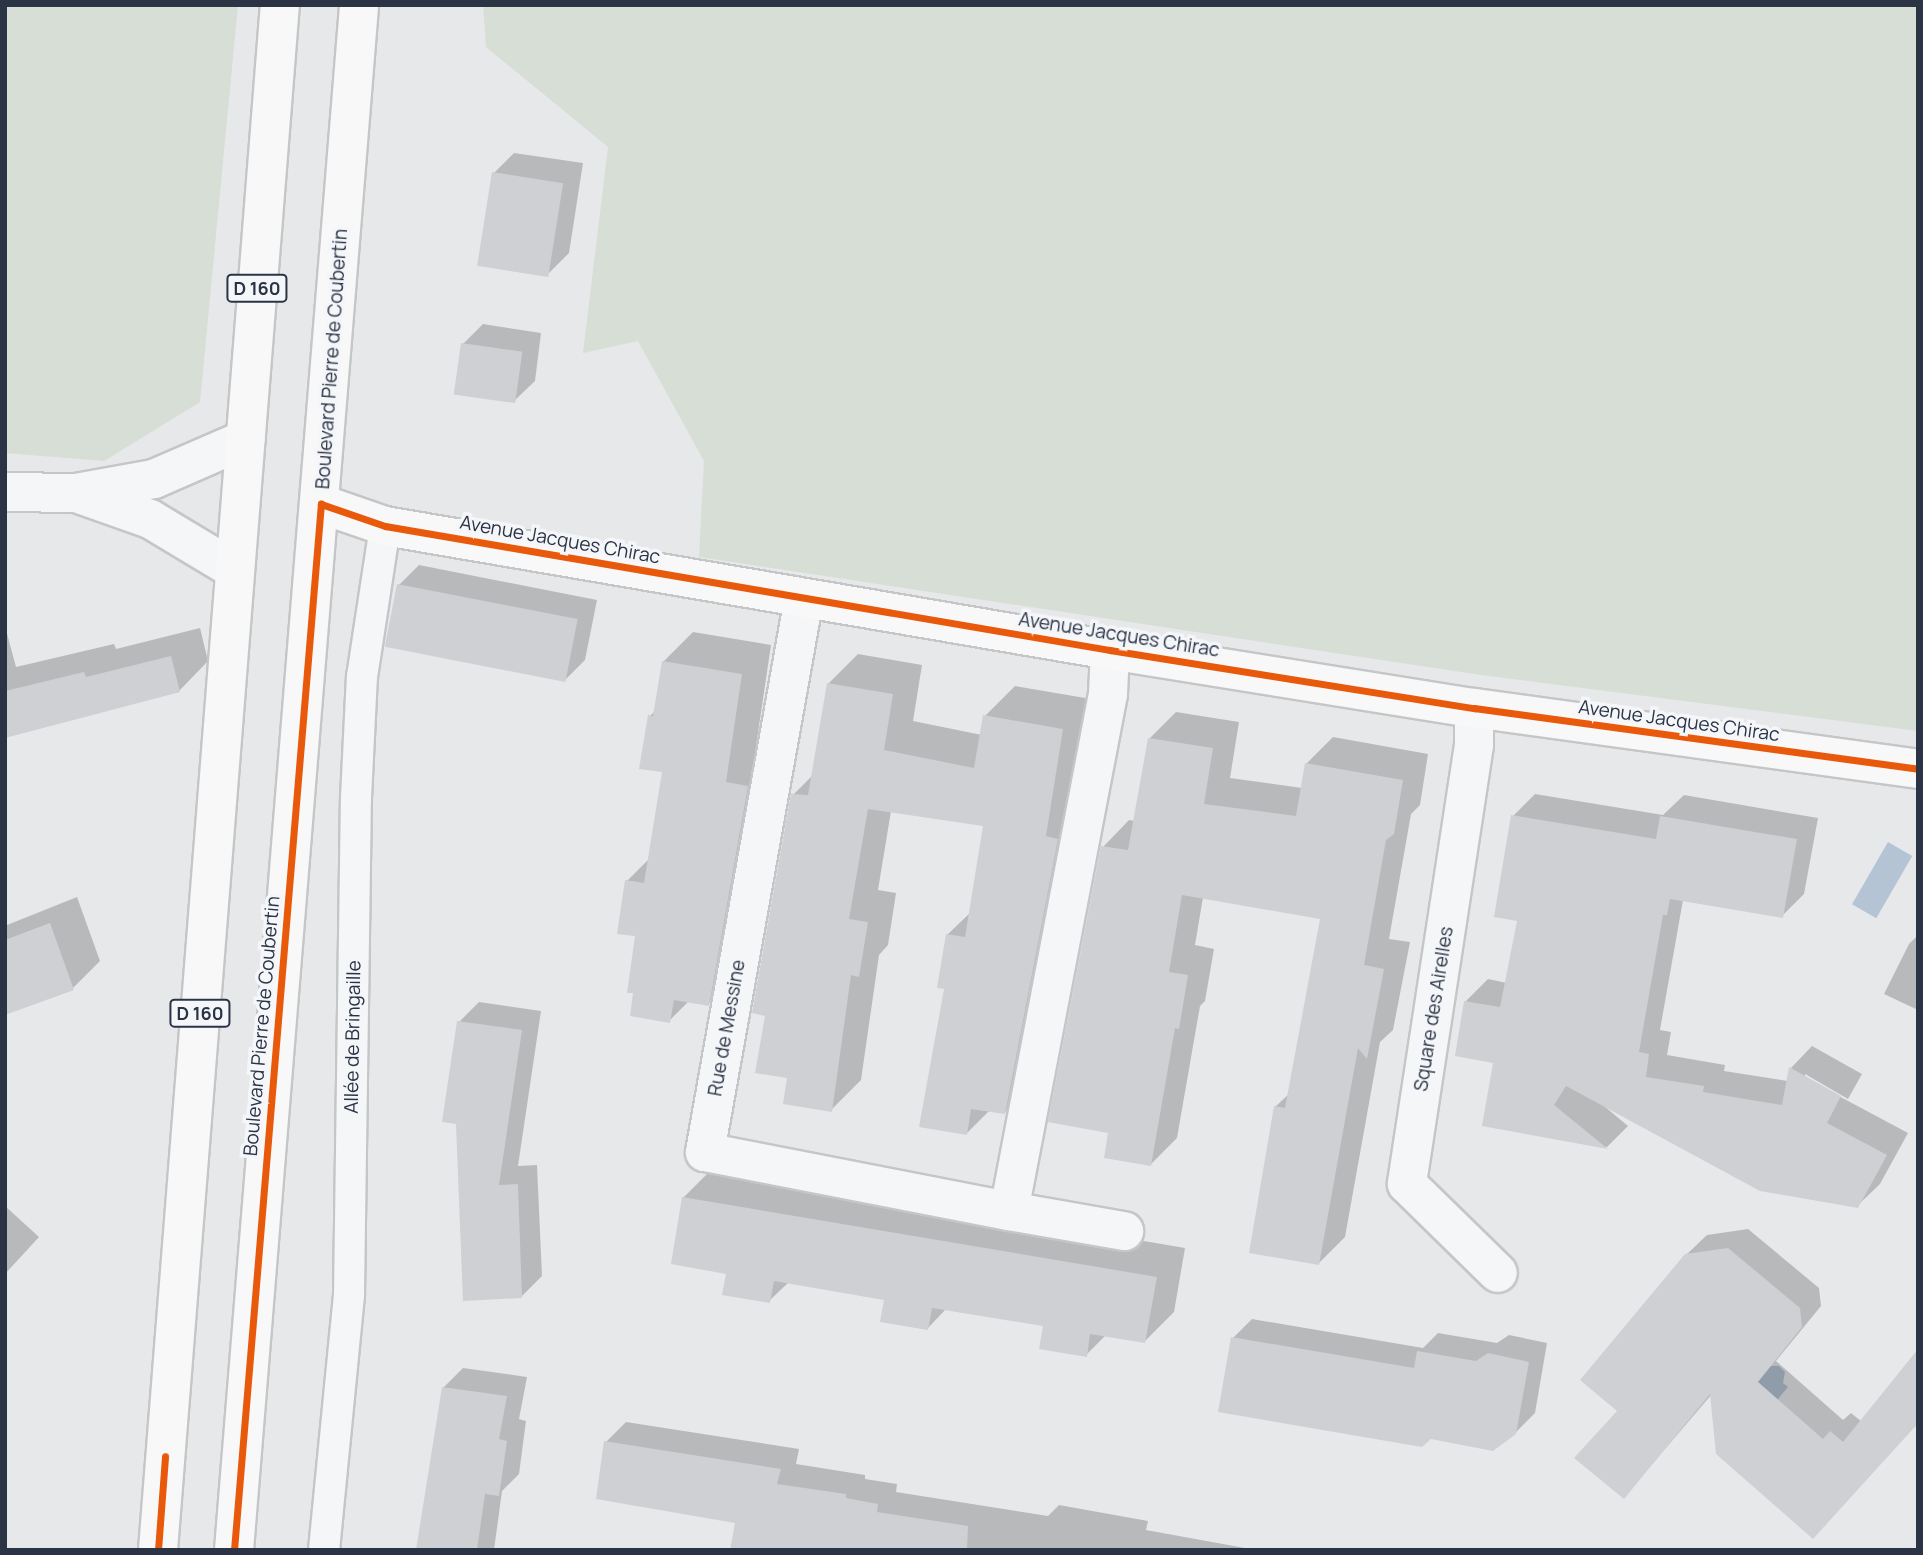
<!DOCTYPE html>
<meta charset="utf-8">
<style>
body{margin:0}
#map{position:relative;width:1923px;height:1555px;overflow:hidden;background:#e6e8ea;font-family:Manrope,sans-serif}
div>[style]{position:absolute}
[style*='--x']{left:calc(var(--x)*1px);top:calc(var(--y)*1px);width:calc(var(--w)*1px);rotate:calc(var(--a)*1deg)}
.green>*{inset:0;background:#d6ded6}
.water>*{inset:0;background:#b4c4d5;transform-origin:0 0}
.shadow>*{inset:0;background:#0003}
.building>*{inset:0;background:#ced0d3;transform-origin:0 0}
.roads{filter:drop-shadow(2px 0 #c4c6c8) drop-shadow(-2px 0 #c4c6c8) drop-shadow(0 2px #c4c6c8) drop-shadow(0 -2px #c4c6c8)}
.lane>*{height:30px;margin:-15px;padding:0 15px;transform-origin:15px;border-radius:15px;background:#f5f6f7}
.street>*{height:38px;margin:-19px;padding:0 19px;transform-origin:19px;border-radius:19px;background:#f5f6f7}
.secondary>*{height:38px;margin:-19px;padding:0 19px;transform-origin:19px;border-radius:19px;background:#f8f8f8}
.primary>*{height:38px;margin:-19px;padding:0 19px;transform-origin:19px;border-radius:19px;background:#f8f8f8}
.cycleway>*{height:7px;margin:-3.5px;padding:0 3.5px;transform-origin:3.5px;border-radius:3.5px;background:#e8590c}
span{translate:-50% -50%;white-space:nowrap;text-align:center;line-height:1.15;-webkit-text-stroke:7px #f4f6f9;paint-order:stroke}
.shield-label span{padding:2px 5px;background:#f4f6f9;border:2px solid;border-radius:5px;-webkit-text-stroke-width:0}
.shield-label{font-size:18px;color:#2b3445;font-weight:700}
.street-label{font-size:19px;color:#2b3445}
.frame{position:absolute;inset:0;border:7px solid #2b3445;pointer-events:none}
</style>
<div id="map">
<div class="green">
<div style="clip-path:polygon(5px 5px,238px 5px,200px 402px,104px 461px,5px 453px)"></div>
<div style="clip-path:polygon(483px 5px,1918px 5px,1918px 731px,1481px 675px,699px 557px,704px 461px,638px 341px,583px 353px,608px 147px,486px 47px)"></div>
</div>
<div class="water">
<div style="left:1888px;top:842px;width:28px;height:72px;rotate:30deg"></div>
<div style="clip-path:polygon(1771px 1366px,1779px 1366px,1785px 1372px,1783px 1383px,1788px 1387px,1755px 1427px,1728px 1406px)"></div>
</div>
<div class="shadow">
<div style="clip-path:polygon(514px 153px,583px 163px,569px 253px,549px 273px,494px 173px)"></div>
<div style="clip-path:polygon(483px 324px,541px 333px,535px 381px,514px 401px,463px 344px)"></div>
<div style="clip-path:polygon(419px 565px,597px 600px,585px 660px,565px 680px,399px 585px)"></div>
<div style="clip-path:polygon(5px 626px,16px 667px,114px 644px,116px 649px,200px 628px,208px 661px,179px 691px,5px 736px)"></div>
<div style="clip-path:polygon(693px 632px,771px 645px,755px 753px,777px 757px,738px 975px,708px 1004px,689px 1001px,669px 1021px,637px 935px,627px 881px,650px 858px,664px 770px,650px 716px,656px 710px,663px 662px)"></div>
<div style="clip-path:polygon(858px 654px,922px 665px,913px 721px,982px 735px,985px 716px,1015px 686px,1091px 699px,1033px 1084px,1004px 1113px,989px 1111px,967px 1133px,946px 988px,947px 935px,971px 912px,985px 825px,891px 811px,878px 890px,896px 893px,888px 945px,879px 955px,861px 1080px,831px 1110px,789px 1077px,767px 1014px,793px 795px,813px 775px,828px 684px)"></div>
<div style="clip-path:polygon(1176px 712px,1239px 722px,1230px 778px,1302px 788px,1306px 764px,1333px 737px,1428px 754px,1420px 805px,1411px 814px,1389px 939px,1410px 942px,1393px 1030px,1380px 1042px,1345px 1237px,1319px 1263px,1275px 1107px,1290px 1093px,1322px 917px,1203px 897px,1195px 945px,1214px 949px,1205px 1001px,1200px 1006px,1177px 1138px,1151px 1164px,1110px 1132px,1103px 847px,1129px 820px,1135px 821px,1149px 739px)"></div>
<div style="clip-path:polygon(1535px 794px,1663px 815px,1684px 795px,1818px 818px,1804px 894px,1782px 916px,1683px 900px,1660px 1030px,1671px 1032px,1667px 1055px,1725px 1065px,1724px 1071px,1788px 1081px,1791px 1068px,1812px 1046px,1862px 1074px,1848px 1099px,1805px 1074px,1805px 1078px,1908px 1133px,1880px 1184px,1857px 1206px,1604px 1106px,1628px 1126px,1607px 1147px,1484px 1125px,1495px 1061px,1466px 1001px,1488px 979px,1507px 983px,1519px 920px,1513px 816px)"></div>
<div style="clip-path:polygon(77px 897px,100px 961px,73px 988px,5px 1013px,5px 921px,7px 925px)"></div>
<div style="clip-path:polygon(1918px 935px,1918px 1010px,1884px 994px,1909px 944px)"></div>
<div style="clip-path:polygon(479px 1002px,541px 1011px,518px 1166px,537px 1165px,542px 1276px,522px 1296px,459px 1022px)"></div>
<div style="clip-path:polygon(713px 1168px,1185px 1248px,1174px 1312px,1144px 1342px,1106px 1335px,1086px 1355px,1045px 1325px,947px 1308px,928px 1328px,886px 1298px,789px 1282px,769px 1301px,728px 1272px,683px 1198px)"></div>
<div style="clip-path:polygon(5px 1206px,39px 1237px,5px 1274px)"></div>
<div style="clip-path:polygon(1748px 1229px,1819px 1288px,1821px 1306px,1776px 1361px,1843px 1420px,1851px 1413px,1862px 1422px,1918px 1357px,1918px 1423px,1832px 1517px,1712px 1394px,1624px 1497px,1619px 1411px,1686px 1255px,1707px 1235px)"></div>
<div style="clip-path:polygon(1252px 1319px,1423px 1348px,1438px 1333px,1497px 1343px,1509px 1335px,1547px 1343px,1535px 1413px,1515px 1433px,1233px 1338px)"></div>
<div style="clip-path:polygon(463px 1368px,527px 1377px,519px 1419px,526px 1421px,519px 1474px,502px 1491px,494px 1550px,418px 1550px,443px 1388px)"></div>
<div style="clip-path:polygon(626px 1422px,799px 1449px,796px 1464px,865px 1475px,865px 1479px,897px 1484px,896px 1492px,1048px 1516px,1059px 1505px,1148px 1521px,1146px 1530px,1256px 1550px,732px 1550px,737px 1521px,606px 1442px)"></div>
</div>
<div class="building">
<div style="left:492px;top:172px;width:72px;height:95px;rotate:9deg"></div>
<div style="left:461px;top:343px;width:62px;height:52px;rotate:8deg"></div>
<div style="left:397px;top:584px;width:184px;height:64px;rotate:11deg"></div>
<div style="clip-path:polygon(171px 656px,180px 692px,5px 738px,5px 691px,84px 672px,86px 677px)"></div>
<div style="clip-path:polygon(662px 661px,742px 674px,726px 782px,748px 786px,709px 1006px,674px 1000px,670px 1023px,630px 1016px,633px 993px,627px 993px,635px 936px,617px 934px,625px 880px,644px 883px,662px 772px,639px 769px,648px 715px,653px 716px)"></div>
<div style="clip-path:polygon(827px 683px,893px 694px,884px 750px,974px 768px,983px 715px,1063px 729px,1046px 836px,1058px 839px,1005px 1114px,971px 1109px,967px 1135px,919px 1127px,944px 989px,937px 988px,946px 934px,965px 937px,983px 826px,868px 809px,849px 919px,868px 922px,859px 977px,851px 975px,832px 1112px,783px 1104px,787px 1078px,755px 1073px,765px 1016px,752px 1013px,791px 794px,808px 795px)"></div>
<div style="clip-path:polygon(1148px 738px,1213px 748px,1204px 804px,1296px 816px,1305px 763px,1403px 780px,1394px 834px,1386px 840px,1364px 965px,1384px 969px,1367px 1059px,1358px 1048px,1319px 1265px,1249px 1253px,1274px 1106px,1285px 1108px,1320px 919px,1182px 895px,1169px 972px,1188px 975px,1179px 1029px,1175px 1028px,1151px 1166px,1104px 1158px,1108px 1133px,1048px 1122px,1101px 846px,1128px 850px)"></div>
<div style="clip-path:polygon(1511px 815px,1656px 839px,1660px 816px,1797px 839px,1783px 918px,1670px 899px,1667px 915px,1663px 915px,1639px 1052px,1649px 1054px,1646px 1077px,1704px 1086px,1703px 1092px,1782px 1105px,1789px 1067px,1841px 1096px,1827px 1123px,1887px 1155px,1858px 1208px,1760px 1191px,1566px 1086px,1554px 1105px,1608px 1149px,1482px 1126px,1493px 1063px,1455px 1056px,1464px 1001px,1500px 1007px,1517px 921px,1494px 917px)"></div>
<div style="clip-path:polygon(50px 923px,74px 990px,5px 1015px,5px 940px)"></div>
<div style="clip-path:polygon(457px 1021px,522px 1030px,499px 1185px,518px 1184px,522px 1298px,463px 1301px,456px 1124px,442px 1122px)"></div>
<div style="clip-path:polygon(682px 1197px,1157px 1277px,1145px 1343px,1090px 1334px,1087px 1357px,1039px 1349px,1043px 1326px,932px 1308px,928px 1330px,880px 1322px,884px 1300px,774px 1281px,770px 1303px,722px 1295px,726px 1274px,671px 1264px)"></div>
<div style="clip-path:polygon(1728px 1248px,1800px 1308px,1802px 1327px,1758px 1382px,1823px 1439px,1830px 1431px,1843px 1442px,1918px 1349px,1918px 1423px,1813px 1539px,1716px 1454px,1710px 1394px,1624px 1499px,1574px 1458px,1617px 1411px,1580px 1380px,1685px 1254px)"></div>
<div style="clip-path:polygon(1231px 1337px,1414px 1368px,1417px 1351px,1476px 1361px,1488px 1353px,1529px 1362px,1516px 1434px,1493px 1451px,1431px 1439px,1422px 1447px,1218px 1412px)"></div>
<div style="clip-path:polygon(442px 1387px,507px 1396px,499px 1439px,507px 1441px,499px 1496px,485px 1494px,477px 1550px,416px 1550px)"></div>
<div style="clip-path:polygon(604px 1441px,781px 1469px,777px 1484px,846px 1494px,846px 1498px,878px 1504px,877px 1512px,968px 1526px,967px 1550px,730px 1550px,735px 1523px,596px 1499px)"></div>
</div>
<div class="roads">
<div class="lane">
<div style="--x:324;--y:1550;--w:257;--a:-84.4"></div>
<div style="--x:349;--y:1294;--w:496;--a:-89.2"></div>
<div style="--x:356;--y:798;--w:121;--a:-87.2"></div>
<div style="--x:362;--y:677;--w:153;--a:-81.3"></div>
</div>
<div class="street">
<div style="--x:5;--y:492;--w:71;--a:0.8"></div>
<div style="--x:235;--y:570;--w:99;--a:-149"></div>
<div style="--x:150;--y:519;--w:78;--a:-160.6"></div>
<div style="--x:76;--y:493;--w:79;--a:-10.2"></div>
<div style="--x:154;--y:479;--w:100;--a:-23.5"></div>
<div style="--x:804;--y:598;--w:563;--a:100.13"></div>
<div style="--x:705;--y:1152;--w:310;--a:11"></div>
<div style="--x:1009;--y:1211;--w:526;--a:-79.16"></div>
<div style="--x:1108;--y:694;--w:44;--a:-87.4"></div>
<div style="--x:1474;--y:708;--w:37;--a:90"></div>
<div style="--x:1474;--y:745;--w:444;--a:98.7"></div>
<div style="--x:1407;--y:1184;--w:127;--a:44.4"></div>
<div style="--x:1009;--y:1211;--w:117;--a:9.9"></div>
</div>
<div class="secondary">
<div style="--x:321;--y:504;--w:68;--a:19"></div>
<div style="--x:385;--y:526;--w:736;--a:9.71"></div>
<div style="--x:1110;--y:650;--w:369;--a:9.1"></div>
<div style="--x:1474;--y:708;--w:448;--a:7.8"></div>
</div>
<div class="primary">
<div style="--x:158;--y:1550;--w:1550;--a:-85.49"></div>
<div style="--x:234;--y:1550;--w:1550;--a:-85.37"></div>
</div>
</div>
<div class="cycleway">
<div style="--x:158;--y:1550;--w:94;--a:-85.7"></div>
<div style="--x:234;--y:1550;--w:1050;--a:-85.25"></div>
<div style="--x:321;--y:504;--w:68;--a:19"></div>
<div style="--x:385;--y:526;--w:736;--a:9.71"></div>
<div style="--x:1110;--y:650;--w:369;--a:9.1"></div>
<div style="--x:1474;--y:708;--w:448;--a:7.8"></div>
</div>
<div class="shield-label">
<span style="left:257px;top:288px">D 160</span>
<span style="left:200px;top:1013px">D 160</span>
</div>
<div class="street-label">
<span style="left:332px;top:359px;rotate:-86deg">Boulevard Pierre de Coubertin</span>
<span style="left:560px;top:540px;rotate:10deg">Avenue Jacques Chirac</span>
<span style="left:1119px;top:635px;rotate:9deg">Avenue Jacques Chirac</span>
<span style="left:1679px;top:721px;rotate:8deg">Avenue Jacques Chirac</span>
<span style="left:1434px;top:1009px;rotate:-81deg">Square des Airelles</span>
<span style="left:262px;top:1026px;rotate:-85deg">Boulevard Pierre de Coubertin</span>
<span style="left:727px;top:1028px;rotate:-80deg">Rue de Messine</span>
<span style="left:353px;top:1037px;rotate:-89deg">Allée de Bringaille</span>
</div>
<div class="frame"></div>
</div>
